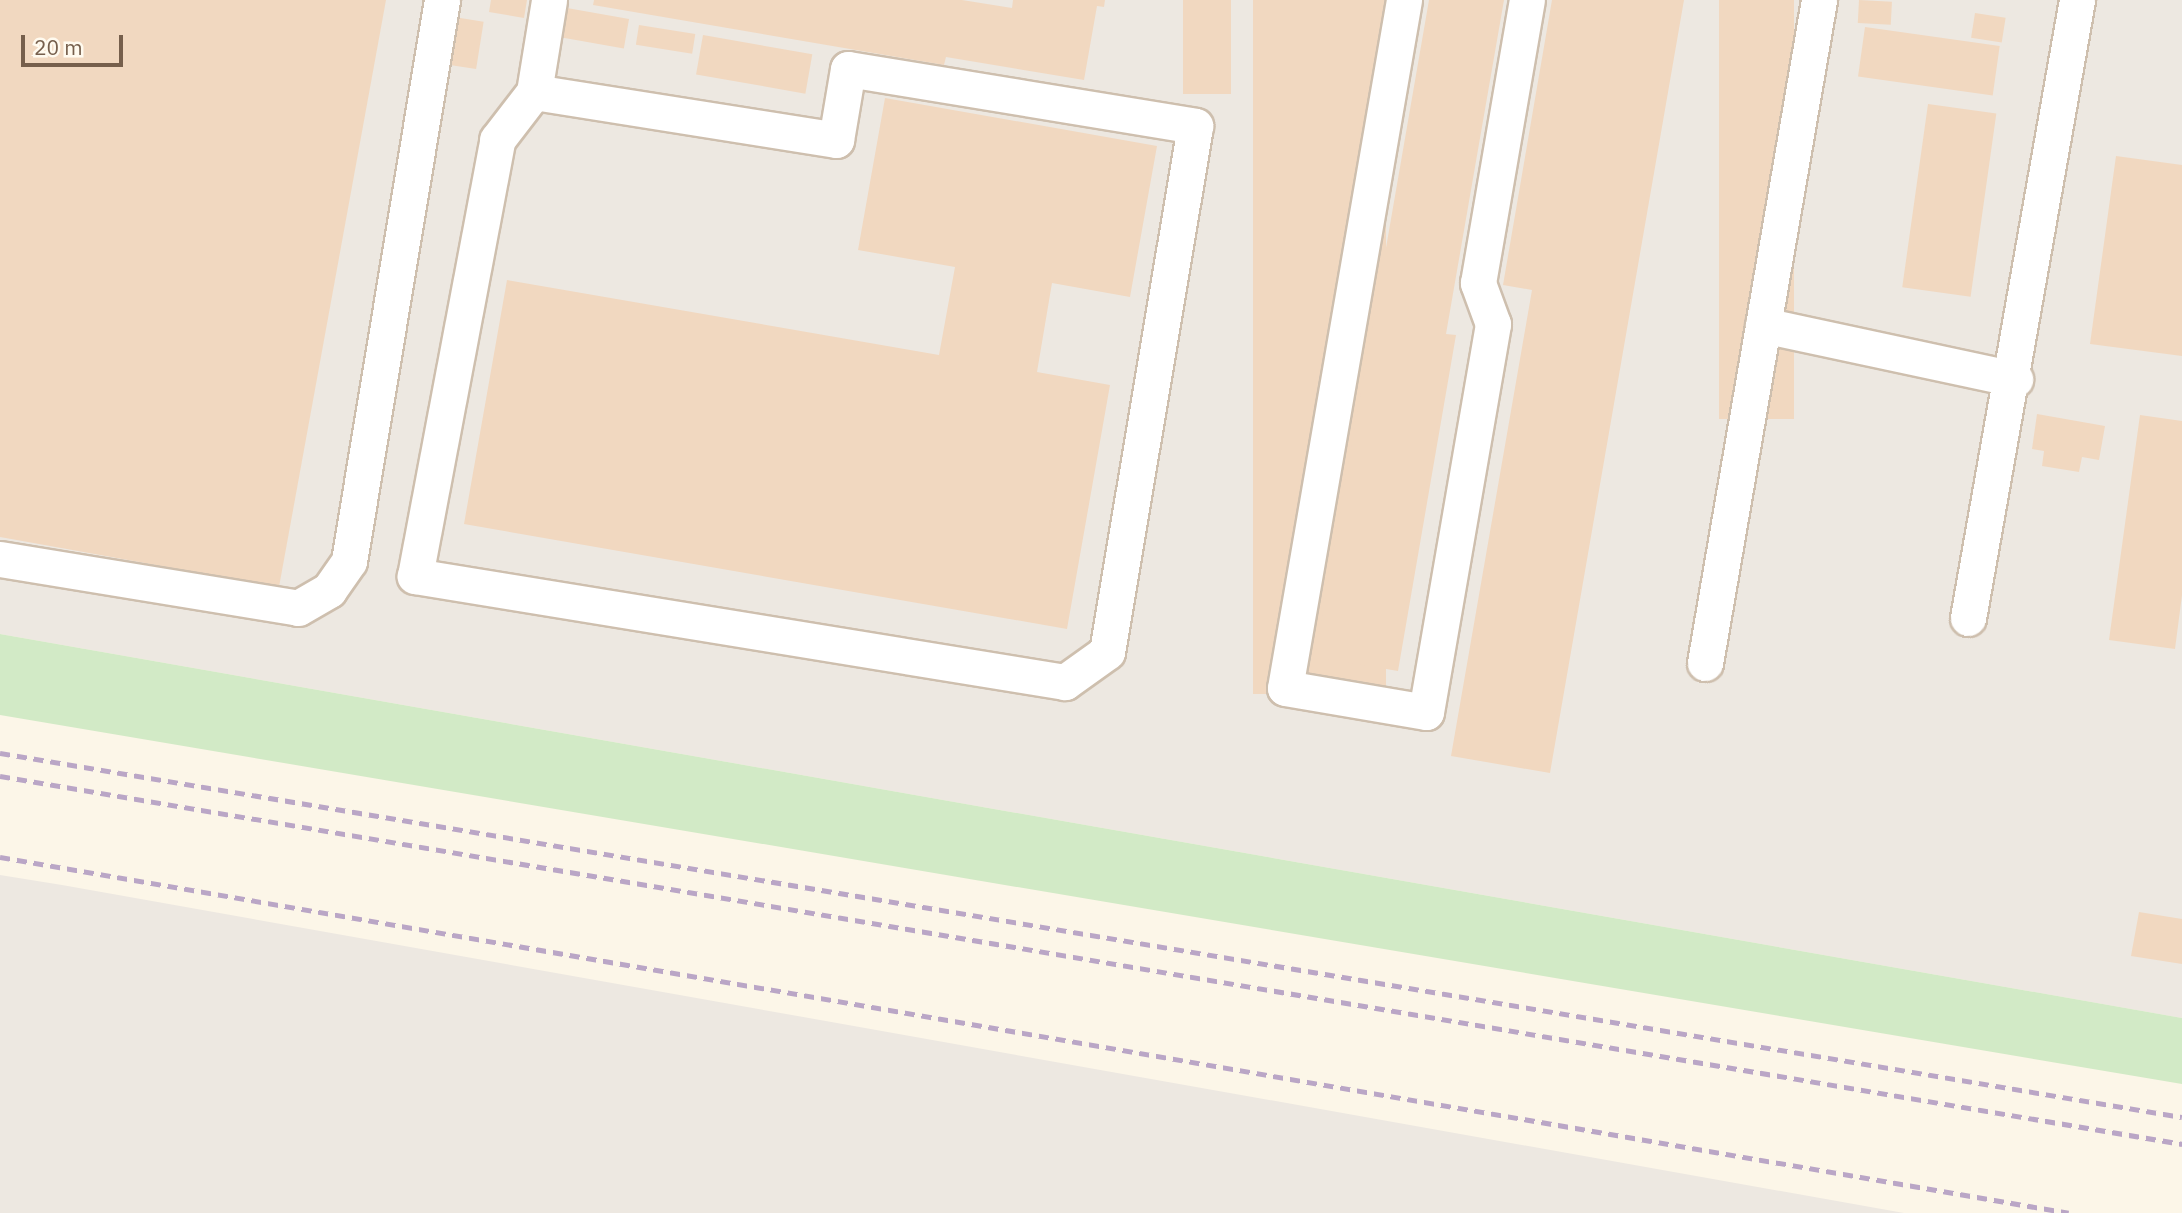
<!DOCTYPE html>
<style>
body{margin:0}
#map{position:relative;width:2182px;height:1213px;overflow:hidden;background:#fcf6e8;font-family:"IBM Plex Sans",sans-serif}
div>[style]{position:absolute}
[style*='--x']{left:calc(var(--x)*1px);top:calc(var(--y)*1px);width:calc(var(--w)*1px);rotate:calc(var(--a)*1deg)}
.industrial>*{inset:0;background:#ede8e1}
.green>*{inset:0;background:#d2eac6}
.building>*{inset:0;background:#f1d8c0;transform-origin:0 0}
.roads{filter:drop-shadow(2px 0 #cebfae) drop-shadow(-2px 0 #cebfae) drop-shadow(0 2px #cebfae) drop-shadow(0 -2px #cebfae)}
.minor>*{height:35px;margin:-17.5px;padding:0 17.5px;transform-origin:17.5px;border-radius:17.5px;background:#fff}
.rail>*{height:5px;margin-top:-2.5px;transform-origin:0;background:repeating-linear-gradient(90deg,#baa6c6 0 10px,transparent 0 17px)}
span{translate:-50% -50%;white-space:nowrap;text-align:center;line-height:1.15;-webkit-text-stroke:5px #fffaef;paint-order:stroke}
.scale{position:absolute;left:21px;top:35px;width:102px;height:32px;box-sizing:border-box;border:4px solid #765f4c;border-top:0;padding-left:9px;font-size:21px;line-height:24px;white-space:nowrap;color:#765f4c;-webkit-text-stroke:5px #fffaef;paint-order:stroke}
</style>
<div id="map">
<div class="industrial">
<div style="clip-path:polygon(0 0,2182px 0,2182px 1018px,0 634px)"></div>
<div style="clip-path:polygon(0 875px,62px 885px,1904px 1213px,0 1213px)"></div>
</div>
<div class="green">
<div style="clip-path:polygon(0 634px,2182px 1018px,2182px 1084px,0 715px)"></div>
</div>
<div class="building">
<div style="clip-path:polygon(0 0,386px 0,279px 587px,0 537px)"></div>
<div style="clip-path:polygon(491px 0,527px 0,524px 18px,489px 12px)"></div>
<div style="clip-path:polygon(594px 0,962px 0,1012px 8px,1013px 0,1105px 0,1104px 7px,1097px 6px,1084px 80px,946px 57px,944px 65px,593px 5px)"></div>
<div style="left:1183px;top:0;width:48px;height:94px"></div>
<div style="left:1253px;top:0;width:133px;height:694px"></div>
<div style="clip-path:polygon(1429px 0,1504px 0,1446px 334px,1456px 335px,1398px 671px,1315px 657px)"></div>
<div style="clip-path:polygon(1552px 0,1684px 0,1550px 773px,1451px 756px,1532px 290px,1503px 285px)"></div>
<div style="left:1719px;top:0;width:75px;height:419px"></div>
<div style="left:1859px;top:0;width:33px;height:23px;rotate:3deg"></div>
<div style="left:567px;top:8px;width:63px;height:30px;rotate:10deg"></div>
<div style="left:1975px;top:13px;width:31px;height:25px;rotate:9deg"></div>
<div style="left:454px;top:17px;width:30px;height:48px;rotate:9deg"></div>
<div style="left:639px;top:25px;width:57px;height:20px;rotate:9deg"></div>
<div style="left:1865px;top:27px;width:136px;height:50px;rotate:8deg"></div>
<div style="left:703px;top:35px;width:111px;height:40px;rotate:10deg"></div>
<div style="clip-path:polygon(885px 98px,1157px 146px,1130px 297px,1052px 283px,1037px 372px,1110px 385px,1067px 629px,464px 524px,507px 280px,939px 355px,955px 267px,858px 250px)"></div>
<div style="left:1928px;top:104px;width:69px;height:185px;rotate:8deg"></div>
<div style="clip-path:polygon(2116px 156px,2182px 165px,2182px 356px,2090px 344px)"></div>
<div style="clip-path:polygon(2037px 414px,2105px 426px,2099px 460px,2082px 457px,2079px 472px,2042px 466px,2044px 451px,2032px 449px)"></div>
<div style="clip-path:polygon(2140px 415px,2182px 421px,2182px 595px,2175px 649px,2109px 640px)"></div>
<div style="clip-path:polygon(2139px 912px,2182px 919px,2182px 964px,2131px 956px)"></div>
</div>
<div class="roads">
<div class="minor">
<div style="--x:1404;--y:0;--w:698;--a:99.81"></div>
<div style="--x:1285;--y:688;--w:143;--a:9.7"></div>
<div style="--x:1426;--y:712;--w:394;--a:-80.2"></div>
<div style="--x:1493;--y:324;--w:44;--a:-110.1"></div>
<div style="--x:1478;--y:283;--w:287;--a:-80.2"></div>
<div style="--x:534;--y:92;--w:306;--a:9"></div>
<div style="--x:836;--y:140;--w:72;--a:-80.4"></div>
<div style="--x:848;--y:69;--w:352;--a:9.3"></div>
<div style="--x:1195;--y:126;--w:533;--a:99.5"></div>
<div style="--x:1107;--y:652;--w:52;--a:144.5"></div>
<div style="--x:1065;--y:682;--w:659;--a:-170.74"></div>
<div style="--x:415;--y:576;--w:444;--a:-79.3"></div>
<div style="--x:497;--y:140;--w:61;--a:-52.4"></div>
<div style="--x:534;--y:92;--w:93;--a:-80.7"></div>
<div style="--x:1763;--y:325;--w:258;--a:12.1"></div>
<div style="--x:0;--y:559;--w:302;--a:9.3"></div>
<div style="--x:298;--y:608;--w:36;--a:-30"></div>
<div style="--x:329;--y:590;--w:35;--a:-55"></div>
<div style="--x:349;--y:561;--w:569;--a:-80.59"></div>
<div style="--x:1968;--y:618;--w:628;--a:-80"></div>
<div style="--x:1705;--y:663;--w:673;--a:-80.24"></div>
</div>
</div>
<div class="rail">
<div style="--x:0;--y:753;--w:2212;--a:9.47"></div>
<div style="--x:0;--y:776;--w:2213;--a:9.57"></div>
<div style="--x:0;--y:857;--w:2099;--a:9.76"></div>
</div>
<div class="scale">20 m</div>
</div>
